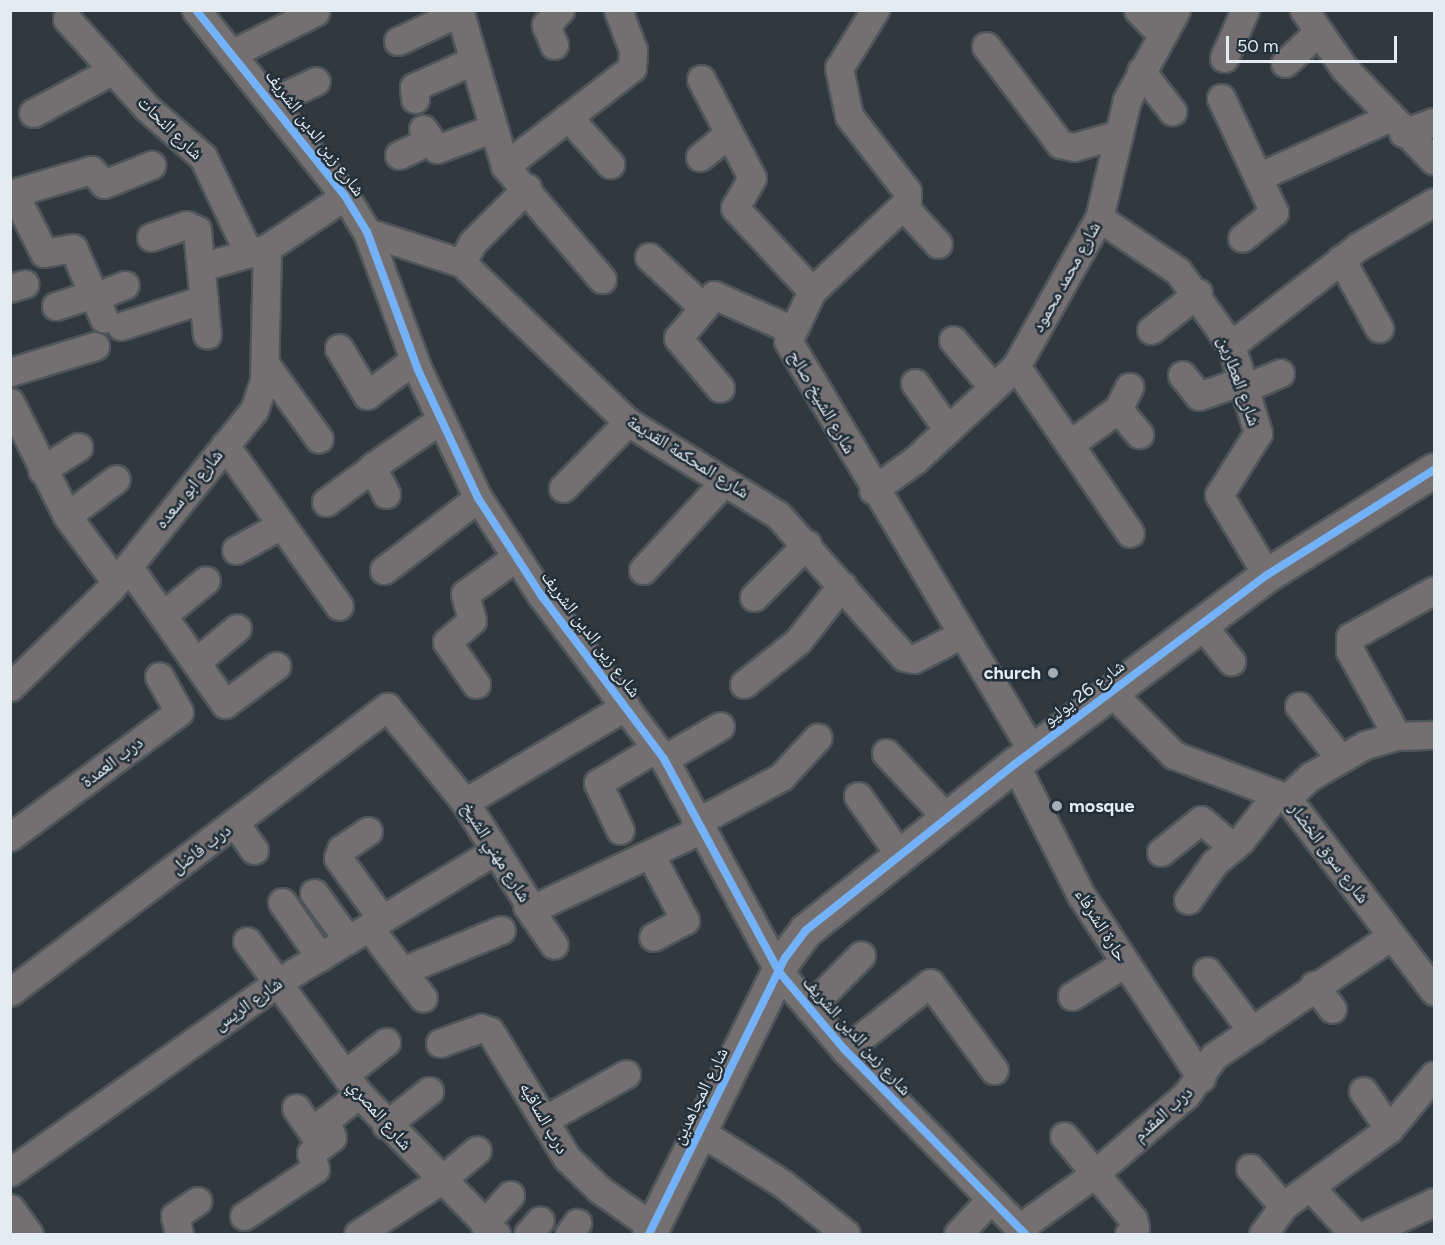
<!DOCTYPE html>
<meta charset="utf-8">
<style>
body{margin:0}
#map{position:relative;width:1445px;height:1245px;overflow:hidden;background:#32393e;font-family:Figtree,"Noto Naskh Arabic",sans-serif}
div>[style]{position:absolute}
[style*='--x']{left:calc(var(--x)*1px);top:calc(var(--y)*1px);width:calc(var(--w)*1px);rotate:calc(var(--a)*1deg)}
.roads{filter:drop-shadow(2px 0 #4f565a) drop-shadow(-2px 0 #4f565a) drop-shadow(0 2px #4f565a) drop-shadow(0 -2px #4f565a)}
.minor>*{height:27px;margin:-13.5px;padding:0 13.5px;transform-origin:13.5px;border-radius:13.5px;background:#746f71}
.tertiary>*{height:33px;margin:-16.5px;padding:0 16.5px;transform-origin:16.5px;border-radius:16.5px;background:#746f71}
.cycleway>*{height:8px;margin:-4px;padding:0 4px;transform-origin:4px;border-radius:4px;background:#73b2f8}
.dots>*{width:16px;height:16px;translate:-50% -50%;box-sizing:border-box;border:3px solid #232f39;border-radius:50%}
span{translate:-50% -50%;white-space:nowrap;text-align:center;line-height:1.15;-webkit-text-stroke:5px #232f39;paint-order:stroke}
.street-label{font-size:18px;color:#e4ecf2}
.poi-label{font-size:18px;color:#e4ecf2;font-weight:700}
.right{translate:-100% -50%;text-align:right}
.left{translate:0 -50%;text-align:left}
.frame{position:absolute;inset:0;border:12px solid #e4ecf2;pointer-events:none}
.scale{position:absolute;left:1226px;top:36px;width:171px;height:27px;box-sizing:border-box;border:3px solid #e4ecf2;border-top:0;padding-left:8px;font-size:18px;line-height:21px;white-space:nowrap;color:#e4ecf2;-webkit-text-stroke:4px #232f39;paint-order:stroke}
</style>
<div id="map">
<div class="roads">
<div class="minor">
<div style="--x:196;--y:10;--w:238;--a:51.3"></div>
<div style="--x:345;--y:196;--w:42;--a:58.6"></div>
<div style="--x:367;--y:232;--w:147;--a:69.7"></div>
<div style="--x:418;--y:370;--w:141;--a:64.9"></div>
<div style="--x:478;--y:498;--w:116;--a:57"></div>
<div style="--x:541;--y:595;--w:205;--a:53.1"></div>
<div style="--x:664;--y:759;--w:242;--a:61.6"></div>
<div style="--x:779;--y:972;--w:102;--a:49.8"></div>
<div style="--x:845;--y:1050;--w:257;--a:45.6"></div>
<div style="--x:459;--y:10;--w:163;--a:73.6"></div>
<div style="--x:505;--y:166;--w:149;--a:49.4"></div>
<div style="--x:875;--y:10;--w:68;--a:121.8"></div>
<div style="--x:839;--y:68;--w:49;--a:78.2"></div>
<div style="--x:849;--y:116;--w:95;--a:52.3"></div>
<div style="--x:907;--y:191;--w:11;--a:90"></div>
<div style="--x:907;--y:202;--w:130;--a:136.9"></div>
<div style="--x:812;--y:291;--w:55;--a:115.6"></div>
<div style="--x:788;--y:341;--w:477;--a:59.2"></div>
<div style="--x:1138;--y:10;--w:35;--a:46"></div>
<div style="--x:1304;--y:10;--w:70;--a:55.4"></div>
<div style="--x:1344;--y:68;--w:129;--a:45.9"></div>
<div style="--x:67;--y:19;--w:120;--a:48"></div>
<div style="--x:147;--y:108;--w:74;--a:41.2"></div>
<div style="--x:203;--y:157;--w:107;--a:64.6"></div>
<div style="--x:398;--y:41;--w:68;--a:-25.1"></div>
<div style="--x:554;--y:45;--w:22;--a:-112"></div>
<div style="--x:546;--y:25;--w:21;--a:-47"></div>
<div style="--x:986;--y:46;--w:123;--a:52.9"></div>
<div style="--x:1060;--y:144;--w:14;--a:12"></div>
<div style="--x:1074;--y:147;--w:47;--a:-16.1"></div>
<div style="--x:233;--y:53;--w:92;--a:-26.6"></div>
<div style="--x:1224;--y:58;--w:52;--a:-66.4"></div>
<div style="--x:1285;--y:63;--w:45;--a:-43.2"></div>
<div style="--x:1141;--y:71;--w:51;--a:52.2"></div>
<div style="--x:701;--y:79;--w:111;--a:62.7"></div>
<div style="--x:752;--y:178;--w:34;--a:120"></div>
<div style="--x:735;--y:208;--w:113;--a:47.1"></div>
<div style="--x:1221;--y:98;--w:126;--a:65.1"></div>
<div style="--x:1274;--y:212;--w:41;--a:140.9"></div>
<div style="--x:415;--y:99;--w:12;--a:-95"></div>
<div style="--x:414;--y:87;--w:64;--a:-24.1"></div>
<div style="--x:273;--y:101;--w:47;--a:-24.9"></div>
<div style="--x:33;--y:113;--w:91;--a:-28.3"></div>
<div style="--x:569;--y:118;--w:62;--a:48.3"></div>
<div style="--x:423;--y:129;--w:24;--a:55"></div>
<div style="--x:437;--y:149;--w:58;--a:-20.3"></div>
<div style="--x:1403;--y:133;--w:33;--a:-20"></div>
<div style="--x:399;--y:155;--w:33;--a:-25"></div>
<div style="--x:700;--y:157;--w:35;--a:-39"></div>
<div style="--x:505;--y:166;--w:160;--a:-37.7"></div>
<div style="--x:632;--y:68;--w:18;--a:-87"></div>
<div style="--x:633;--y:50;--w:43;--a:-110.6"></div>
<div style="--x:1258;--y:177;--w:143;--a:-24.4"></div>
<div style="--x:14;--y:193;--w:67;--a:63.4"></div>
<div style="--x:44;--y:253;--w:29;--a:-10"></div>
<div style="--x:73;--y:248;--w:77;--a:66.4"></div>
<div style="--x:10;--y:194;--w:84;--a:-16.5"></div>
<div style="--x:91;--y:170;--w:19;--a:47"></div>
<div style="--x:104;--y:184;--w:51;--a:-22"></div>
<div style="--x:904;--y:207;--w:50;--a:47.4"></div>
<div style="--x:1099;--y:218;--w:95;--a:33.9"></div>
<div style="--x:1178;--y:271;--w:91;--a:54.4"></div>
<div style="--x:1231;--y:345;--w:92;--a:72.9"></div>
<div style="--x:1258;--y:433;--w:73;--a:122.2"></div>
<div style="--x:1219;--y:495;--w:93;--a:59"></div>
<div style="--x:367;--y:232;--w:100;--a:18.1"></div>
<div style="--x:462;--y:263;--w:230;--a:43.8"></div>
<div style="--x:628;--y:422;--w:176;--a:31.8"></div>
<div style="--x:778;--y:515;--w:190;--a:48.4"></div>
<div style="--x:904;--y:657;--w:10;--a:11"></div>
<div style="--x:914;--y:659;--w:54;--a:-27.5"></div>
<div style="--x:151;--y:237;--w:37;--a:-19"></div>
<div style="--x:186;--y:225;--w:12;--a:24"></div>
<div style="--x:197;--y:230;--w:105;--a:84.6"></div>
<div style="--x:649;--y:257;--w:74;--a:42.8"></div>
<div style="--x:1341;--y:259;--w:79;--a:61.2"></div>
<div style="--x:462;--y:263;--w:22;--a:-63"></div>
<div style="--x:472;--y:243;--w:78;--a:-45"></div>
<div style="--x:201;--y:267;--w:69;--a:-16.1"></div>
<div style="--x:267;--y:248;--w:94;--a:-33.7"></div>
<div style="--x:10;--y:288;--w:15;--a:-16"></div>
<div style="--x:95;--y:297;--w:32;--a:-22"></div>
<div style="--x:56;--y:306;--w:40;--a:-18"></div>
<div style="--x:121;--y:326;--w:87;--a:-18"></div>
<div style="--x:1151;--y:330;--w:60;--a:-38.2"></div>
<div style="--x:953;--y:340;--w:62;--a:49.6"></div>
<div style="--x:1231;--y:345;--w:162;--a:-37.7"></div>
<div style="--x:1359;--y:246;--w:87;--a:-30.4"></div>
<div style="--x:339;--y:348;--w:55;--a:59.2"></div>
<div style="--x:367;--y:395;--w:59;--a:-36.7"></div>
<div style="--x:265;--y:364;--w:92;--a:54.2"></div>
<div style="--x:1016;--y:366;--w:202;--a:55.7"></div>
<div style="--x:10;--y:372;--w:89;--a:-17"></div>
<div style="--x:1182;--y:375;--w:27;--a:51"></div>
<div style="--x:1199;--y:396;--w:46;--a:-19.2"></div>
<div style="--x:915;--y:383;--w:57;--a:54.9"></div>
<div style="--x:720;--y:388;--w:65;--a:-130"></div>
<div style="--x:678;--y:338;--w:56;--a:-50.1"></div>
<div style="--x:714;--y:295;--w:83;--a:24.1"></div>
<div style="--x:1245;--y:388;--w:38;--a:-23"></div>
<div style="--x:10;--y:402;--w:127;--a:63.4"></div>
<div style="--x:67;--y:516;--w:82;--a:53.4"></div>
<div style="--x:1118;--y:409;--w:33;--a:50"></div>
<div style="--x:1070;--y:444;--w:59;--a:-36.1"></div>
<div style="--x:1118;--y:409;--w:25;--a:-63"></div>
<div style="--x:225;--y:445;--w:197;--a:54.7"></div>
<div style="--x:42;--y:470;--w:43;--a:-32.6"></div>
<div style="--x:563;--y:488;--w:93;--a:-45.4"></div>
<div style="--x:873;--y:490;--w:52;--a:-35.5"></div>
<div style="--x:915;--y:460;--w:138;--a:-42.9"></div>
<div style="--x:1016;--y:366;--w:170;--a:-60.7"></div>
<div style="--x:1099;--y:218;--w:121;--a:-76.7"></div>
<div style="--x:1127;--y:100;--w:102;--a:-61.4"></div>
<div style="--x:386;--y:494;--w:30;--a:-117"></div>
<div style="--x:372;--y:467;--w:83;--a:-34.7"></div>
<div style="--x:326;--y:502;--w:56;--a:-36.3"></div>
<div style="--x:67;--y:516;--w:61;--a:-37.1"></div>
<div style="--x:236;--y:550;--w:51;--a:-29.1"></div>
<div style="--x:128;--y:566;--w:169;--a:54.9"></div>
<div style="--x:225;--y:704;--w:64;--a:-36.7"></div>
<div style="--x:384;--y:570;--w:118;--a:-37.5"></div>
<div style="--x:643;--y:570;--w:120;--a:-47.4"></div>
<div style="--x:754;--y:597;--w:75;--a:-45"></div>
<div style="--x:163;--y:615;--w:55;--a:-39.1"></div>
<div style="--x:1201;--y:624;--w:48;--a:51"></div>
<div style="--x:196;--y:662;--w:53;--a:-39.7"></div>
<div style="--x:476;--y:684;--w:51;--a:-124.6"></div>
<div style="--x:447;--y:642;--w:33;--a:-41"></div>
<div style="--x:472;--y:620;--w:27;--a:-105"></div>
<div style="--x:465;--y:594;--w:63;--a:-36"></div>
<div style="--x:744;--y:684;--w:69;--a:-38.5"></div>
<div style="--x:798;--y:641;--w:71;--a:-51.8"></div>
<div style="--x:10;--y:687;--w:140;--a:-44.4"></div>
<div style="--x:110;--y:589;--w:230;--a:-51.2"></div>
<div style="--x:254;--y:410;--w:31;--a:-71"></div>
<div style="--x:264;--y:381;--w:133;--a:-88.7"></div>
<div style="--x:1110;--y:691;--w:91;--a:45"></div>
<div style="--x:1174;--y:755;--w:121;--a:20.8"></div>
<div style="--x:1287;--y:798;--w:243;--a:52.7"></div>
<div style="--x:1299;--y:706;--w:65;--a:51.9"></div>
<div style="--x:1397;--y:736;--w:97;--a:-118.9"></div>
<div style="--x:1350;--y:651;--w:14;--a:-90"></div>
<div style="--x:1350;--y:637;--w:96;--a:-29.2"></div>
<div style="--x:886;--y:753;--w:88;--a:46.8"></div>
<div style="--x:664;--y:759;--w:65;--a:-30.5"></div>
<div style="--x:1015;--y:764;--w:147;--a:63.3"></div>
<div style="--x:1081;--y:895;--w:219;--a:56.7"></div>
<div style="--x:858;--y:796;--w:71;--a:54.7"></div>
<div style="--x:1287;--y:798;--w:33;--a:-43"></div>
<div style="--x:1311;--y:776;--w:62;--a:-29.9"></div>
<div style="--x:1365;--y:745;--w:33;--a:-16"></div>
<div style="--x:1397;--y:736;--w:37;--a:-2"></div>
<div style="--x:465;--y:802;--w:187;--a:-30.8"></div>
<div style="--x:235;--y:823;--w:33;--a:55"></div>
<div style="--x:695;--y:823;--w:98;--a:-28.1"></div>
<div style="--x:781;--y:777;--w:54;--a:-47.2"></div>
<div style="--x:620;--y:830;--w:52;--a:-115.1"></div>
<div style="--x:598;--y:783;--w:68;--a:-31.1"></div>
<div style="--x:368;--y:831;--w:32;--a:146"></div>
<div style="--x:341;--y:849;--w:9;--a:108"></div>
<div style="--x:338;--y:858;--w:75;--a:54.2"></div>
<div style="--x:10;--y:837;--w:210;--a:-36.5"></div>
<div style="--x:179;--y:712;--w:41;--a:-119.1"></div>
<div style="--x:1161;--y:852;--w:51;--a:-38.7"></div>
<div style="--x:1201;--y:820;--w:42;--a:40.2"></div>
<div style="--x:650;--y:854;--w:75;--a:62.1"></div>
<div style="--x:685;--y:920;--w:36;--a:152"></div>
<div style="--x:314;--y:893;--w:58;--a:54.1"></div>
<div style="--x:1188;--y:900;--w:45;--a:-54.9"></div>
<div style="--x:1214;--y:863;--w:35;--a:-40"></div>
<div style="--x:1241;--y:840;--w:58;--a:-52"></div>
<div style="--x:282;--y:902;--w:67;--a:55.4"></div>
<div style="--x:527;--y:906;--w:47;--a:55.3"></div>
<div style="--x:369;--y:927;--w:55;--a:53.1"></div>
<div style="--x:402;--y:971;--w:107;--a:-22.5"></div>
<div style="--x:247;--y:941;--w:190;--a:53.8"></div>
<div style="--x:359;--y:1094;--w:196;--a:45.6"></div>
<div style="--x:402;--y:971;--w:34;--a:52"></div>
<div style="--x:1207;--y:971;--w:75;--a:53.1"></div>
<div style="--x:1314;--y:985;--w:30;--a:53"></div>
<div style="--x:10;--y:992;--w:473;--a:-37.1"></div>
<div style="--x:387;--y:707;--w:123;--a:50.6"></div>
<div style="--x:465;--y:802;--w:126;--a:57.9"></div>
<div style="--x:532;--y:909;--w:186;--a:-25.2"></div>
<div style="--x:1072;--y:996;--w:62;--a:-31.9"></div>
<div style="--x:809;--y:1008;--w:74;--a:-45.5"></div>
<div style="--x:440;--y:1043;--w:44;--a:-20.1"></div>
<div style="--x:481;--y:1028;--w:9;--a:18"></div>
<div style="--x:490;--y:1031;--w:149;--a:58.8"></div>
<div style="--x:567;--y:1158;--w:46;--a:44.1"></div>
<div style="--x:600;--y:1190;--w:65;--a:34.9"></div>
<div style="--x:845;--y:1050;--w:108;--a:-38.2"></div>
<div style="--x:930;--y:983;--w:108;--a:53.7"></div>
<div style="--x:345;--y:1074;--w:52;--a:-38"></div>
<div style="--x:1363;--y:1091;--w:46;--a:55.6"></div>
<div style="--x:296;--y:1108;--w:45;--a:56"></div>
<div style="--x:544;--y:1120;--w:94;--a:-29.3"></div>
<div style="--x:386;--y:1125;--w:55;--a:-38.3"></div>
<div style="--x:699;--y:1131;--w:99;--a:32.2"></div>
<div style="--x:783;--y:1184;--w:80;--a:38.4"></div>
<div style="--x:1064;--y:1136;--w:108;--a:50.3"></div>
<div style="--x:1133;--y:1219;--w:8;--a:76"></div>
<div style="--x:1135;--y:1227;--w:9;--a:131"></div>
<div style="--x:1250;--y:1168;--w:50;--a:49"></div>
<div style="--x:10;--y:1172;--w:329;--a:-35.3"></div>
<div style="--x:278;--y:982;--w:253;--a:-31.2"></div>
<div style="--x:1310;--y:1187;--w:64;--a:46.9"></div>
<div style="--x:10;--y:1208;--w:32;--a:54"></div>
<div style="--x:244;--y:1216;--w:85;--a:-33.5"></div>
<div style="--x:315;--y:1169;--w:16;--a:-104"></div>
<div style="--x:311;--y:1153;--w:26;--a:-37"></div>
<div style="--x:332;--y:1137;--w:18;--a:-109"></div>
<div style="--x:326;--y:1120;--w:42;--a:-38.2"></div>
<div style="--x:484;--y:1224;--w:39;--a:-48"></div>
<div style="--x:1019;--y:1228;--w:90;--a:-35.5"></div>
<div style="--x:1092;--y:1176;--w:124;--a:-40.8"></div>
<div style="--x:1186;--y:1095;--w:48;--a:-54.3"></div>
<div style="--x:1214;--y:1056;--w:214;--a:-34.1"></div>
<div style="--x:179;--y:1234;--w:18;--a:-103"></div>
<div style="--x:175;--y:1216;--w:27;--a:-34"></div>
<div style="--x:358;--y:1234;--w:98;--a:-32.9"></div>
<div style="--x:440;--y:1181;--w:48;--a:-40"></div>
<div style="--x:528;--y:1234;--w:18;--a:-49"></div>
<div style="--x:569;--y:1234;--w:14;--a:-54"></div>
<div style="--x:958;--y:1234;--w:47;--a:-46.7"></div>
<div style="--x:1263;--y:1234;--w:34;--a:-54"></div>
<div style="--x:1283;--y:1206;--w:131;--a:-36"></div>
<div style="--x:1389;--y:1129;--w:70;--a:-50.2"></div>
<div style="--x:1366;--y:1234;--w:75;--a:-25.2"></div>
</div>
<div class="tertiary">
<div style="--x:649;--y:1234;--w:308;--a:-63.8"></div>
<div style="--x:785;--y:958;--w:34;--a:-53"></div>
<div style="--x:805;--y:931;--w:268;--a:-38.5"></div>
<div style="--x:1015;--y:764;--w:315;--a:-36.9"></div>
<div style="--x:1267;--y:575;--w:197;--a:-32.2"></div>
</div>
</div>
<div class="cycleway">
<div style="--x:196;--y:10;--w:238;--a:51.3"></div>
<div style="--x:345;--y:196;--w:42;--a:58.6"></div>
<div style="--x:367;--y:232;--w:147;--a:69.7"></div>
<div style="--x:418;--y:370;--w:141;--a:64.9"></div>
<div style="--x:478;--y:498;--w:116;--a:57"></div>
<div style="--x:541;--y:595;--w:205;--a:53.1"></div>
<div style="--x:664;--y:759;--w:242;--a:61.6"></div>
<div style="--x:779;--y:972;--w:102;--a:49.8"></div>
<div style="--x:845;--y:1050;--w:257;--a:45.6"></div>
<div style="--x:649;--y:1234;--w:308;--a:-63.8"></div>
<div style="--x:785;--y:958;--w:34;--a:-53"></div>
<div style="--x:805;--y:931;--w:268;--a:-38.5"></div>
<div style="--x:1015;--y:764;--w:315;--a:-36.9"></div>
<div style="--x:1267;--y:575;--w:197;--a:-32.2"></div>
</div>
<div class="dots">
<div style="left:1053px;top:673px;background:#a6adb3"></div>
<div style="left:1057px;top:806px;background:#a6adb3"></div>
</div>
<div class="street-label">
<span style="left:170px;top:128px;rotate:44deg">شارع النحات</span>
<span style="left:315px;top:133px;rotate:53deg">شارع زين الدين الشريف</span>
<span style="left:1066px;top:277px;rotate:-61deg">شارع محمد محمود</span>
<span style="left:1239px;top:381px;rotate:70deg">شارع العطارين</span>
<span style="left:822px;top:402px;rotate:60deg">شارع الشيخ صالح</span>
<span style="left:688px;top:457px;rotate:32deg">شارع المحكمة القديمة</span>
<span style="left:189px;top:489px;rotate:-51deg">شارع ابو سعده</span>
<span style="left:591px;top:634px;rotate:53deg">شارع زين الدين الشريف</span>
<span style="left:1084px;top:693px;rotate:-37deg">شارع 26 يوليو</span>
<span style="left:112px;top:762px;rotate:-37deg">درب العمدة</span>
<span style="left:201px;top:849px;rotate:-37deg">درب فاضل</span>
<span style="left:496px;top:852px;rotate:58deg">شارع مهني الشيخ</span>
<span style="left:1329px;top:853px;rotate:53deg">شارع سوق الخضار</span>
<span style="left:1101px;top:925px;rotate:58deg">حارة الشرفاء</span>
<span style="left:248px;top:1004px;rotate:-35deg">شارع الريس</span>
<span style="left:857px;top:1036px;rotate:48deg">شارع زين الدين الشريف</span>
<span style="left:700px;top:1096px;rotate:-64deg">شارع المجاهدين</span>
<span style="left:1163px;top:1114px;rotate:-42deg">درب المقدم</span>
<span style="left:380px;top:1115px;rotate:49deg">شارع المصري</span>
<span style="left:544px;top:1118px;rotate:60deg">درب الساقيه</span>
</div>
<div class="poi-label">
<span class="right" style="left:1041px;top:673px">church</span>
<span class="left" style="left:1069px;top:806px">mosque</span>
</div>
<div class="frame"></div>
<div class="scale">50 m</div>
</div>
